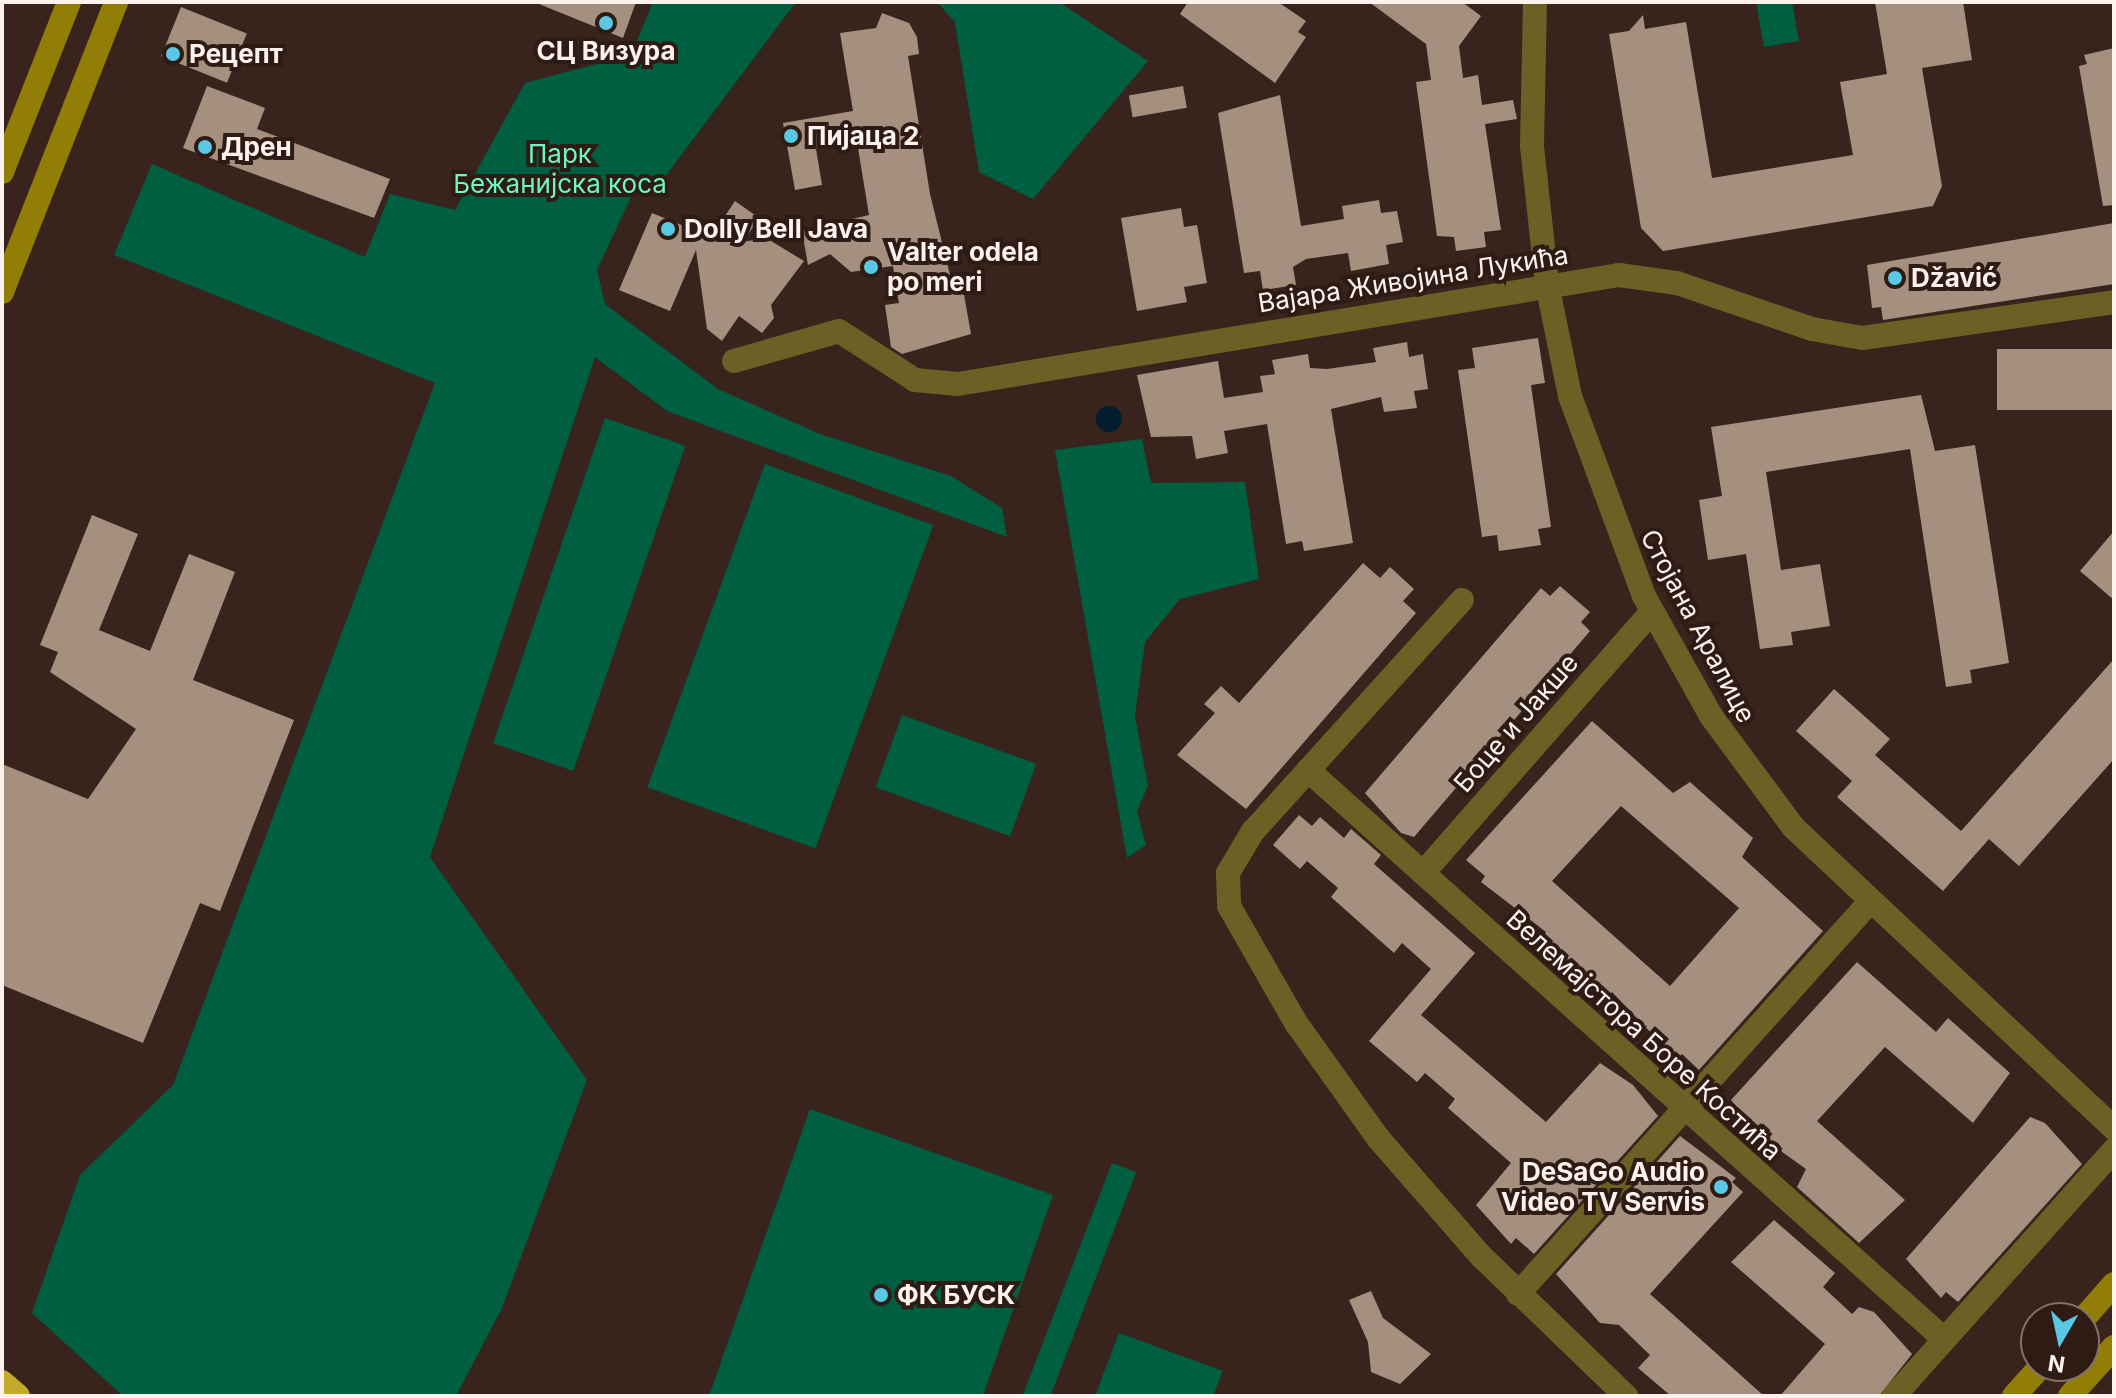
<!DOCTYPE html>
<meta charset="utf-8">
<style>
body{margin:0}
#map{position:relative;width:2116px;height:1398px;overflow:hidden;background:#38241c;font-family:Inter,sans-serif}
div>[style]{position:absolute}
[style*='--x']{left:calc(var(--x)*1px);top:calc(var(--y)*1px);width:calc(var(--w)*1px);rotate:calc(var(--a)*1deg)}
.green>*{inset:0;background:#005f41;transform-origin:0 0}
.water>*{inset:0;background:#021d2e}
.round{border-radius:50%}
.building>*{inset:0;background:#a59080;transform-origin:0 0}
.street>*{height:24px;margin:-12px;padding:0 12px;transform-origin:12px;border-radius:12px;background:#6c6025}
.secondary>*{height:24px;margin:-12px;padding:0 12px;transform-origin:12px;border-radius:12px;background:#927e07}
.highway>*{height:24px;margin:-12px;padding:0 12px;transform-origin:12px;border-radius:12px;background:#c3aa27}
.dots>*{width:22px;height:22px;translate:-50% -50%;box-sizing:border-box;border:4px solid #2e1b13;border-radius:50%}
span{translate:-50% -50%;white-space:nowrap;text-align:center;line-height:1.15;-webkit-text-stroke:8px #2e1b13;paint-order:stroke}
.poi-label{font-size:26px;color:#fdf2ee;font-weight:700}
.left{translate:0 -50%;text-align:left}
.right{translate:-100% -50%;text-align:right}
.park-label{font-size:26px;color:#6cf8bf}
.street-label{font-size:26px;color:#fdf2ee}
.frame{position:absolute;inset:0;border:4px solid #fdf2ee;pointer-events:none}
.north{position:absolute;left:2020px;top:1302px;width:80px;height:80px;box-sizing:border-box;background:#2e1b13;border:2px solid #81716b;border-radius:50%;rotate:189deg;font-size:22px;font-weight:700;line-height:32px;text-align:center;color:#fdf2ee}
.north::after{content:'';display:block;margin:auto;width:28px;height:36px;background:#59c8e5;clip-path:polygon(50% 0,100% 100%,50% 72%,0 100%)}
</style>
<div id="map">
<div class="green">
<div style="clip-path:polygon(653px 2px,796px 2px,658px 186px,632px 195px,597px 270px,605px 304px,718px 389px,820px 434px,951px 476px,1002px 508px,1007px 537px,667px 411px,595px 357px,430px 857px,587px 1080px,502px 1308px,456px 1396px,123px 1396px,32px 1313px,80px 1175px,173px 1085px,435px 383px,114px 255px,152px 164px,365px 257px,390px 194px,455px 210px,525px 83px,631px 55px)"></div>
<div style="clip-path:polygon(937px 2px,1059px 2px,1148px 61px,1033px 199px,979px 172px,955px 22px)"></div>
<div style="clip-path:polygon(1756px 2px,1792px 2px,1799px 41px,1764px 47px)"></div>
<div style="left:605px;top:418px;width:85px;height:344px;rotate:19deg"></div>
<div style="clip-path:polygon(1142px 439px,1151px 483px,1245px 482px,1259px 579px,1180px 599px,1145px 642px,1135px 716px,1148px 786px,1137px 811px,1146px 845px,1127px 858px,1055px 450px)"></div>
<div style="left:765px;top:464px;width:179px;height:344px;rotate:20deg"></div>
<div style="left:902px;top:715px;width:143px;height:77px;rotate:20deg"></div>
<div style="clip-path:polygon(810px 1109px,1053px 1195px,983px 1396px,709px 1396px)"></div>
<div style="left:1112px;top:1163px;width:26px;height:248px;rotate:21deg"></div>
<div style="clip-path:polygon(1119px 1333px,1223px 1371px,1213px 1396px,1095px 1396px)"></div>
</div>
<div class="water">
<div class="round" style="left:1096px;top:406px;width:26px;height:26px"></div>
</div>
<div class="building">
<div style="clip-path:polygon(534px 2px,636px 2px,623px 38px)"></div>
<div style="clip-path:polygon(1188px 2px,1278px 2px,1306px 21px,1298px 32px,1306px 37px,1275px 83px,1180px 14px)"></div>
<div style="clip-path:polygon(1369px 2px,1462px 2px,1481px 16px,1459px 46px,1463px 78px,1478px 75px,1482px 105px,1513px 100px,1517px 119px,1485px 124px,1501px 230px,1484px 232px,1486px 247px,1456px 251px,1454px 237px,1437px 236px,1416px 82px,1431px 80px,1426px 44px)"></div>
<div style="clip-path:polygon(1875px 2px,1963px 2px,1972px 60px,1922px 68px,1942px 186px,1933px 206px,1663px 251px,1641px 228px,1609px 34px,1629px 31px,1643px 15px,1645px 29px,1686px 22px,1712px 178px,1853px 155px,1840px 82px,1887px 74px)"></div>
<div style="left:181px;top:7px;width:71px;height:53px;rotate:22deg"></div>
<div style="clip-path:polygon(882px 13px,909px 23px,917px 37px,919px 54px,908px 56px,930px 194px,951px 279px,961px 278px,971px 334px,902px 354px,891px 347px,885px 305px,899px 303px,893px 266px,851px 272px,830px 254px,808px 265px,802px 231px,869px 215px,857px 142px,816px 149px,822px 185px,795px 190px,783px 123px,853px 111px,840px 33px,876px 28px)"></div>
<div style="clip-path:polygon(2114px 48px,2114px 205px,2103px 206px,2079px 66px,2087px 64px,2084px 55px)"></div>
<div style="clip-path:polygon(207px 86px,265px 108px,257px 129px,390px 179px,374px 218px,183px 148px)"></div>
<div style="left:1183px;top:86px;width:22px;height:55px;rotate:80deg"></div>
<div style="clip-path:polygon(1280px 95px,1301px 226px,1344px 219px,1342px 206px,1379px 200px,1381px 213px,1397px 211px,1403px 242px,1386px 245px,1389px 264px,1351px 271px,1348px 253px,1306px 259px,1293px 267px,1296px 285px,1263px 290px,1260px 271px,1244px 273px,1218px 113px)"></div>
<div style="clip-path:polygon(735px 201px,759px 218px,743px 242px,766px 238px,804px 261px,771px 305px,774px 318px,762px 333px,739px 316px,722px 341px,707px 329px,696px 250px,670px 311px,619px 290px,652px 213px,711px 237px)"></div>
<div style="clip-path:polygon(1181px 208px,1184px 227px,1197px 225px,1207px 283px,1184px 287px,1187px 302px,1137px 311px,1121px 218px)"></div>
<div style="clip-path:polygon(2114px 223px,2114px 284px,1883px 320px,1881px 307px,1872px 308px,1867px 265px)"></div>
<div style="clip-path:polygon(1538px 338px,1545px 383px,1531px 385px,1551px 527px,1538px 529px,1541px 545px,1499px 551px,1497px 535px,1482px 537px,1458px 370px,1475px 368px,1472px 348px)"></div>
<div style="clip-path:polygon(1407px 342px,1409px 357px,1423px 354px,1425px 369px,1428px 389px,1414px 391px,1417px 408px,1384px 412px,1381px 397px,1331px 409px,1353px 543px,1304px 551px,1302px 541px,1286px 544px,1267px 424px,1224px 431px,1228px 453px,1196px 459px,1192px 436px,1151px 437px,1137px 375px,1218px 361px,1224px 398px,1263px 392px,1260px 376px,1275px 374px,1272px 360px,1308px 354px,1310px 368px,1327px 369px,1376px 362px,1373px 348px)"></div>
<div style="left:2114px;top:349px;width:61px;height:117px;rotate:90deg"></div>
<div style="clip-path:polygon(1921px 395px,1935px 451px,1975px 445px,2009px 663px,1970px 670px,1972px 683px,1946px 687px,1910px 449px,1766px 472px,1781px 570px,1820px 564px,1830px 626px,1791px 632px,1793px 645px,1760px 649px,1746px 554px,1708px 560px,1699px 500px,1722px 496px,1711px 427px)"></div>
<div style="clip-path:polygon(92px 515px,138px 534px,99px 630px,150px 651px,189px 554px,235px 572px,193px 680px,294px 720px,220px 911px,200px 903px,143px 1043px,2px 985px,2px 764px,88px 799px,136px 729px,50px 672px,58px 652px,40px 645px)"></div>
<div style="clip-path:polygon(2114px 531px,2114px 600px,2080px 571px)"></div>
<div style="clip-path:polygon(1363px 563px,1380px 578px,1390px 567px,1414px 589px,1403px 601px,1416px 613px,1246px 809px,1177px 755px,1215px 713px,1204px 704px,1221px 686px,1239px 703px)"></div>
<div style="clip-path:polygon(1560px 586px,1590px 612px,1581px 622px,1590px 631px,1414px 837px,1401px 833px,1365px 793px,1541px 588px,1550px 596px)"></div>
<div style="clip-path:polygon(2114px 659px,2114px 759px,2019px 866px,1989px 839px,1943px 891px,1837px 797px,1852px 781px,1796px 731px,1834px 689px,1890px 739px,1875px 755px,1961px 831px)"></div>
<div style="clip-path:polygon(evenodd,1592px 721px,1673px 793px,1690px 782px,1745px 831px,1753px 838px,1742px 857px,1823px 931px,1699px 1070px,1682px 1054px,1677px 1060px,1612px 992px,1599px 1007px,1537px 951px,1546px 932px,1481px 882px,1485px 876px,1466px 860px,1592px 721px,1621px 806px,1739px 908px,1670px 986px,1552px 881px,1621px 806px)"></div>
<div style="clip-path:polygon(1299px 815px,1312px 826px,1320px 817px,1344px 838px,1351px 829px,1381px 855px,1374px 864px,1475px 953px,1421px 1015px,1546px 1122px,1600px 1063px,1633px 1085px,1658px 1116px,1534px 1254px,1516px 1238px,1511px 1244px,1476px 1205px,1511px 1163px,1448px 1108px,1455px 1099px,1425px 1073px,1417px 1082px,1369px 1041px,1431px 969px,1402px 943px,1394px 953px,1331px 897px,1338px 888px,1307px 861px,1300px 869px,1273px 845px)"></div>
<div style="clip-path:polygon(1857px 962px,1936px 1032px,1948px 1018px,2010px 1073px,1973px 1123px,1885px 1047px,1817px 1121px,1905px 1200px,1859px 1243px,1797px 1187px,1806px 1169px,1760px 1136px,1731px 1100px)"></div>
<div style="clip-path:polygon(2030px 1117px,2045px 1123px,2082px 1164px,1958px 1302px,1946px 1292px,1941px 1298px,1906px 1259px)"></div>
<div style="clip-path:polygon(1680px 1136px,1736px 1178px,1732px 1182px,1743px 1192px,1650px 1294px,1764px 1396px,1671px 1396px,1638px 1368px,1650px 1355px,1619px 1325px,1600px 1323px,1556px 1274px)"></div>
<div style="clip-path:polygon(1774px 1220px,1835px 1273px,1823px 1287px,1852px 1314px,1859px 1307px,1874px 1312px,1912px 1354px,1879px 1396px,1780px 1396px,1825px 1344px,1731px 1262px)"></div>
<div style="clip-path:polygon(1371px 1291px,1383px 1318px,1431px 1354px,1400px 1384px,1371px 1372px,1368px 1342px,1349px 1300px)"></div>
</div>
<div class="street">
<div style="--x:1535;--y:2;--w:144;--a:91.2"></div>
<div style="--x:1532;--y:146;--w:139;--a:83.8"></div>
<div style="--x:1547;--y:284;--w:114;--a:78.4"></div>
<div style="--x:1570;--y:396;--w:213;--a:69.7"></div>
<div style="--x:1644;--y:596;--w:137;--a:60.8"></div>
<div style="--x:1711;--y:716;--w:138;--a:53.5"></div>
<div style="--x:1793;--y:827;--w:440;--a:43.2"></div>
<div style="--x:734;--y:361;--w:109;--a:-15.9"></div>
<div style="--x:839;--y:331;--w:90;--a:32.8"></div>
<div style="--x:915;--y:380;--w:43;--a:5.3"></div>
<div style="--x:958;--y:384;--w:670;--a:-9.36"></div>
<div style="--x:1619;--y:275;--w:59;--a:7.9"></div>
<div style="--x:1677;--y:283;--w:143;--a:18.8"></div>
<div style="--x:1812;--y:329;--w:51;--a:10.2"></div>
<div style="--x:1862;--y:338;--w:255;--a:-8.1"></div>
<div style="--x:1462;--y:600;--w:312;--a:132.1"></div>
<div style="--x:1253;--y:831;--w:49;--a:120.8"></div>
<div style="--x:1228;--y:873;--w:33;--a:88"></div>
<div style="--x:1229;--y:906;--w:135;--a:60.2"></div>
<div style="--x:1296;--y:1023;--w:141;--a:54.5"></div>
<div style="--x:1378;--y:1138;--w:157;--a:48.9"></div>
<div style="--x:1481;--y:1256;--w:202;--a:44"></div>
<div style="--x:1308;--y:770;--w:853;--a:41.82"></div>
<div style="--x:1423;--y:873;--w:348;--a:-48.8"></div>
<div style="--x:1518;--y:1294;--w:525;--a:-48.09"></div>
<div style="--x:1894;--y:1396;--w:330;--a:-48.2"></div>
</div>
<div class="secondary">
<div style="--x:2;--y:172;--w:183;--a:-68.5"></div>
<div style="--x:2;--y:292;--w:312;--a:-68.5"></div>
<div style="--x:2084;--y:1318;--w:45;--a:-48.6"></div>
<div style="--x:2014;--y:1396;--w:40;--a:-48"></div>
<div style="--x:2070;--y:1396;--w:66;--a:-48.1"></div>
</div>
<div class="highway">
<div style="--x:2;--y:1382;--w:21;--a:41"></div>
</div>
<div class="dots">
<div style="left:606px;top:23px;background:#59c8e5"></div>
<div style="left:173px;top:54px;background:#59c8e5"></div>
<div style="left:791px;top:136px;background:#59c8e5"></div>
<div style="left:205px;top:147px;background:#59c8e5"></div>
<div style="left:668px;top:229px;background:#59c8e5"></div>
<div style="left:871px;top:267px;background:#59c8e5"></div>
<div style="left:1895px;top:278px;background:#59c8e5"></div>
<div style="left:1721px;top:1187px;background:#59c8e5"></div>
<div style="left:881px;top:1295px;background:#59c8e5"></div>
</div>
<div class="poi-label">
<span style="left:606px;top:51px">СЦ Визура</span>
<span class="left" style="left:189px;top:54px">Рецепт</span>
<span class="left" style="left:807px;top:136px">Пијаца 2</span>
<span class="left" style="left:221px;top:147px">Дрен</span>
<span class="left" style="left:684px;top:229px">Dolly Bell Java</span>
<span class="left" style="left:887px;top:267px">Valter odela<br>po meri</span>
<span class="left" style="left:1911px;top:278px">Džavić</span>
<span class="right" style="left:1705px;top:1187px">DeSaGo Audio<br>Video TV Servis</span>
<span class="left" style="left:897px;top:1295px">ФК БУСК</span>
</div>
<div class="park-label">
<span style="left:560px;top:169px">Парк<br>Бежанијска коса</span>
</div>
<div class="street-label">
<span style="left:1413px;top:279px;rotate:-9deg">Вајара Живојина Лукића</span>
<span style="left:1698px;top:626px;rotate:62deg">Стојана Аралице</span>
<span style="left:1516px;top:723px;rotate:-49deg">Боце и Јакше</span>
<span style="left:1644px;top:1035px;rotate:42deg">Велемајстора Боре Костића</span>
</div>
<div class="frame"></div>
<div class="north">N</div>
</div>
